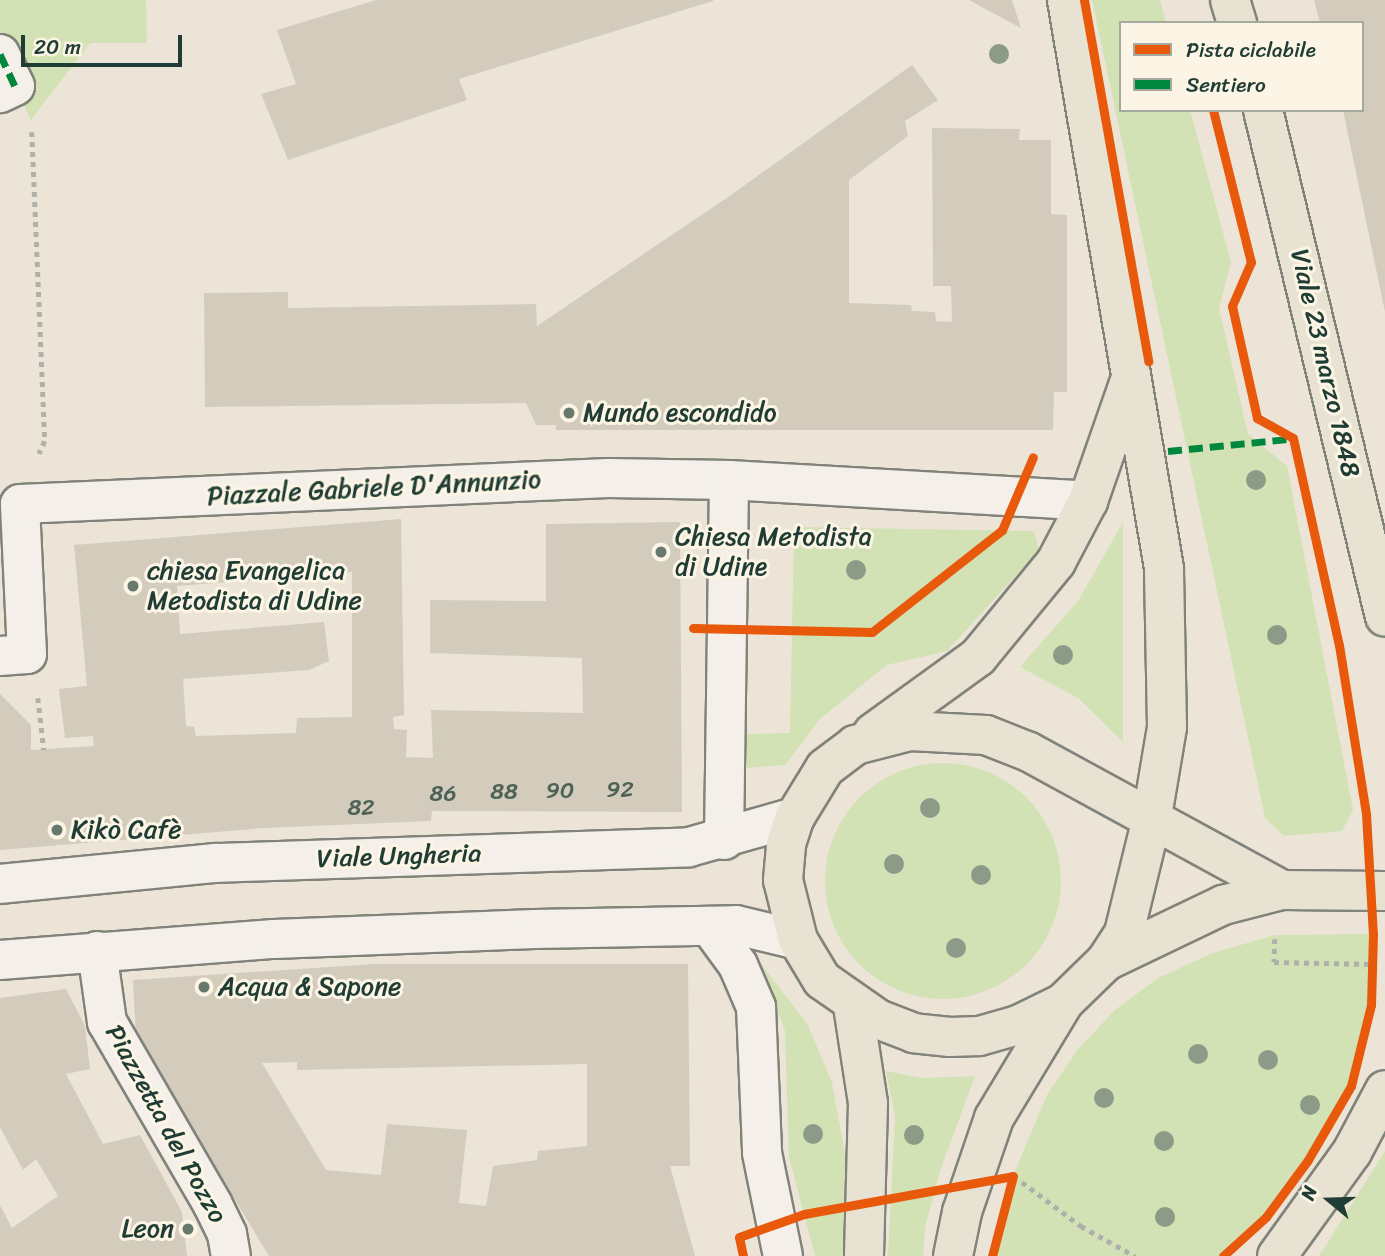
<!DOCTYPE html>
<meta charset="utf-8">
<style>
body{margin:0}
#map{position:relative;width:1385px;height:1256px;overflow:hidden;background:#ece5d7;font-family:Sriracha,sans-serif}
div>[style]{position:absolute}
[style*='--x']{left:calc(var(--x)*1px);top:calc(var(--y)*1px);width:calc(var(--w)*1px);rotate:calc(var(--a)*1deg)}
.green>*{inset:0;background:#d2e2b5}
.round{border-radius:50%}
.building>*{inset:0;background:#d3ccbd}
.path>*{height:4.5px;margin-top:-2.25px;transform-origin:0;background:repeating-linear-gradient(90deg,#afb0aa 0 5px,transparent 0 10px)}
.roads{filter:drop-shadow(2px 0 #81837b) drop-shadow(-2px 0 #81837b) drop-shadow(0 2px #81837b) drop-shadow(0 -2px #81837b)}
.minor>*{height:38px;margin:-19px;padding:0 19px;transform-origin:19px;border-radius:19px;background:#f4f0e9}
.major>*{height:38px;margin:-19px;padding:0 19px;transform-origin:19px;border-radius:19px;background:#e8e2d2}
.quiet>*{height:7px;margin-top:-3.5px;transform-origin:0;background:repeating-linear-gradient(90deg,#00873e 0 14px,transparent 0 21px)}
.cycleway>*{height:9px;margin:-4.5px;padding:0 4.5px;transform-origin:4.5px;border-radius:4.5px;background:#e8590c}
.trees>*{width:20px;height:20px;margin:-10px;border-radius:50%;background:#8c9a88}
.dots>*{width:19px;height:19px;translate:-50% -50%;box-sizing:border-box;border:4px solid #fcf5e5;border-radius:50%}
span{translate:-50% -50%;white-space:nowrap;text-align:center;line-height:1.15;-webkit-text-stroke:6px #fcf5e5;paint-order:stroke}
.number-label{font-size:23px;color:#4e6258}
.number-label span{-webkit-text-stroke-width:0}
.street-label{font-size:26px;color:#1f3d34}
.poi-label{font-size:26px;color:#1f3d34}
.left{translate:0 -50%;text-align:left}
.right{translate:-100% -50%;text-align:right}
.legend{position:absolute;left:1119px;top:21px;width:245px;height:91px;box-sizing:border-box;background:#fcf5e5;border:2px solid #a4ab9e;margin:0;padding:9px 12px;list-style:none;font-size:21px;color:#1f3d34}
.legend li{display:flex;align-items:center;gap:14px;height:35px}
.legend b{width:35px;border:2px solid #a4ab9e}
.north{position:absolute;left:1294px;top:1165px;width:70px;height:70px;-webkit-text-stroke:5px #fcf5e5;paint-order:stroke;rotate:289deg;font-size:19px;font-weight:700;line-height:28px;text-align:center;color:#1f3d34}
.north::after{content:'';display:block;margin:auto;width:24px;height:32px;background:#1f3d34;clip-path:polygon(50% 0,100% 100%,50% 72%,0 100%)}
.scale{position:absolute;left:21px;top:35px;width:161px;height:32px;box-sizing:border-box;border:4px solid #1f3d34;border-top:0;padding-left:9px;font-size:21px;line-height:24px;white-space:nowrap;color:#1f3d34;-webkit-text-stroke:5px #fcf5e5;paint-order:stroke}
</style>
<div id="map">
<div class="green">
<div style="clip-path:polygon(0 0,146px 0,147px 43px,90px 43px,31px 120px,15px 86px,0 93px)"></div>
<div style="clip-path:polygon(1092px 0,1160px 0,1166px 23px,1121px 23px,1121px 110px,1190px 110px,1231px 262px,1219px 308px,1248px 434px,1287px 466px,1353px 810px,1342px 831px,1284px 836px,1265px 818px)"></div>
<div style="clip-path:polygon(1123px 522px,1123px 742px,1078px 698px,1020px 667px,1078px 601px)"></div>
<div style="clip-path:polygon(794px 527px,1034px 531px,1039px 550px,947px 651px,887px 665px,820px 719px,785px 765px,747px 768px,747px 734px,790px 733px)"></div>
<div class="round" style="left:825px;top:763px;width:236px;height:236px"></div>
<div style="clip-path:polygon(1373px 934px,1371px 1005px,1351px 1086px,1308px 1160px,1265px 1219px,1223px 1256px,992px 1256px,1013px 1176px,1047px 1095px,1078px 1049px,1115px 1010px,1158px 978px,1213px 953px,1275px 935px)"></div>
<div style="clip-path:polygon(761px 964px,808px 1025px,832px 1083px,846px 1159px,846px 1256px,815px 1256px,789px 1157px,785px 1031px)"></div>
<div style="clip-path:polygon(886px 1071px,922px 1078px,975px 1076px,940px 1171px,925px 1227px,923px 1256px,888px 1256px,895px 1116px)"></div>
<div style="clip-path:polygon(1385px 1151px,1385px 1256px,1319px 1256px)"></div>
</div>
<div class="building">
<div style="clip-path:polygon(376px 0,713px 0,713px 1px,459px 79px,467px 100px,288px 160px,261px 94px,296px 84px,277px 30px)"></div>
<div style="clip-path:polygon(969px 0,1012px 0,1021px 28px)"></div>
<div style="clip-path:polygon(1314px 0,1385px 0,1385px 312px,1343px 110px,1362px 110px,1362px 23px,1320px 23px)"></div>
<div style="clip-path:polygon(912px 65px,938px 100px,905px 121px,908px 136px,849px 180px,849px 303px,911px 305px,912px 311px,935px 312px,936px 321px,952px 322px,951px 286px,933px 286px,932px 128px,1020px 129px,1019px 140px,1051px 140px,1051px 214px,1067px 215px,1067px 392px,1054px 392px,1053px 430px,556px 430px,556px 425px,536px 425px,526px 403px,205px 407px,204px 293px,288px 292px,288px 308px,536px 304px,537px 326px,731px 195px)"></div>
<div style="clip-path:polygon(evenodd,401px 519px,404px 715px,393px 717px,394px 729px,407px 730px,406px 757px,433px 758px,431px 710px,583px 713px,582px 658px,430px 653px,430px 600px,546px 601px,546px 524px,680px 522px,682px 812px,432px 811px,431px 821px,264px 828px,0 850px,0 694px,31px 725px,31px 750px,94px 746px,93px 736px,65px 738px,59px 689px,87px 686px,74px 545px,401px 519px,352px 572px,352px 717px,297px 718px,296px 733px,196px 736px,194px 727px,186px 726px,183px 679px,309px 670px,329px 661px,324px 622px,180px 634px,177px 586px,352px 572px)"></div>
<div style="clip-path:polygon(evenodd,374px 964px,688px 964px,690px 1166px,670px 1166px,695px 1256px,269px 1256px,136px 1036px,133px 980px,374px 964px,297px 1062px,297px 1070px,587px 1064px,587px 1146px,538px 1151px,537px 1160px,493px 1166px,486px 1206px,459px 1203px,467px 1130px,387px 1124px,381px 1175px,326px 1170px,262px 1063px,297px 1062px)"></div>
<div style="clip-path:polygon(66px 989px,85px 1026px,90px 1069px,66px 1074px,103px 1144px,140px 1135px,182px 1212px,187px 1256px,0 1256px,0 1205px,12px 1228px,58px 1196px,36px 1159px,23px 1170px,0 1127px,0 998px)"></div>
</div>
<div class="path">
<div style="--x:32;--y:132;--w:309;--a:87.6"></div>
<div style="--x:45;--y:441;--w:14;--a:115"></div>
<div style="--x:38;--y:698;--w:52;--a:83.4"></div>
<div style="--x:1275;--y:939;--w:23;--a:92"></div>
<div style="--x:1274;--y:962;--w:99;--a:1.2"></div>
<div style="--x:1022;--y:1182;--w:74;--a:36.7"></div>
<div style="--x:1081;--y:1226;--w:62;--a:29.1"></div>
</div>
<div class="roads">
<div class="minor">
<div style="--x:0;--y:54;--w:35;--a:65"></div>
<div style="--x:15;--y:86;--w:17;--a:155"></div>
<div style="--x:0;--y:656;--w:27;--a:-4"></div>
<div style="--x:27;--y:654;--w:150;--a:-92.7"></div>
<div style="--x:20;--y:504;--w:589;--a:-2.53"></div>
<div style="--x:608;--y:478;--w:121;--a:0.9"></div>
<div style="--x:729;--y:480;--w:360;--a:3.3"></div>
<div style="--x:724;--y:840;--w:360;--a:-89.2"></div>
<div style="--x:0;--y:884;--w:216;--a:-5.6"></div>
<div style="--x:215;--y:863;--w:474;--a:-1.9"></div>
<div style="--x:689;--y:847;--w:110;--a:-15.8"></div>
<div style="--x:711;--y:928;--w:46;--a:53.9"></div>
<div style="--x:738;--y:965;--w:46;--a:66.8"></div>
<div style="--x:756;--y:1007;--w:146;--a:87.6"></div>
<div style="--x:762;--y:1153;--w:105;--a:78.5"></div>
<div style="--x:97;--y:951;--w:72;--a:82"></div>
<div style="--x:107;--y:1022;--w:211;--a:59.9"></div>
<div style="--x:213;--y:1205;--w:32;--a:64"></div>
<div style="--x:227;--y:1234;--w:22;--a:80"></div>
<div style="--x:0;--y:960;--w:275;--a:-4.4"></div>
<div style="--x:274;--y:939;--w:261;--a:-2.2"></div>
<div style="--x:535;--y:929;--w:201;--a:-1.1"></div>
<div style="--x:736;--y:925;--w:64;--a:13.6"></div>
</div>
<div class="major">
<div style="--x:1230;--y:0;--w:24;--a:73"></div>
<div style="--x:1263;--y:110;--w:521;--a:76.47"></div>
<div style="--x:873;--y:733;--w:130;--a:-35.9"></div>
<div style="--x:978;--y:657;--w:123;--a:-50.6"></div>
<div style="--x:1056;--y:562;--w:69;--a:-62.3"></div>
<div style="--x:1088;--y:501;--w:125;--a:-70.8"></div>
<div style="--x:1106;--y:961;--w:130;--a:-25.6"></div>
<div style="--x:1223;--y:905;--w:61;--a:-14.3"></div>
<div style="--x:1282;--y:890;--w:103;--a:0.6"></div>
<div style="--x:1063;--y:1003;--w:50;--a:153.9"></div>
<div style="--x:1018;--y:1025;--w:41;--a:164.2"></div>
<div style="--x:979;--y:1036;--w:29;--a:178"></div>
<div style="--x:950;--y:1037;--w:36;--a:-174"></div>
<div style="--x:914;--y:1033;--w:39;--a:-159"></div>
<div style="--x:878;--y:1019;--w:68;--a:-145.1"></div>
<div style="--x:822;--y:980;--w:47;--a:-121"></div>
<div style="--x:798;--y:940;--w:62;--a:-104"></div>
<div style="--x:783;--y:880;--w:36;--a:-85"></div>
<div style="--x:786;--y:844;--w:28;--a:-72"></div>
<div style="--x:795;--y:817;--w:57;--a:-58.5"></div>
<div style="--x:825;--y:768;--w:38;--a:-37"></div>
<div style="--x:855;--y:745;--w:57;--a:-14.3"></div>
<div style="--x:910;--y:731;--w:76;--a:3"></div>
<div style="--x:986;--y:735;--w:46;--a:21.6"></div>
<div style="--x:1029;--y:752;--w:288;--a:28.6"></div>
<div style="--x:853;--y:1006;--w:98;--a:81.2"></div>
<div style="--x:868;--y:1103;--w:153;--a:91.5"></div>
<div style="--x:953;--y:1256;--w:45;--a:-78.4"></div>
<div style="--x:962;--y:1212;--w:99;--a:-71.2"></div>
<div style="--x:994;--y:1118;--w:135;--a:-58.9"></div>
<div style="--x:1064;--y:1002;--w:59;--a:-44.3"></div>
<div style="--x:1106;--y:961;--w:33;--a:-57"></div>
<div style="--x:1124;--y:933;--w:114;--a:-76.3"></div>
<div style="--x:1151;--y:822;--w:96;--a:-80.4"></div>
<div style="--x:1167;--y:727;--w:159;--a:-91.1"></div>
<div style="--x:1164;--y:568;--w:576;--a:-99.69"></div>
<div style="--x:1277;--y:1256;--w:128;--a:-54.2"></div>
<div style="--x:1352;--y:1152;--w:70;--a:-62"></div>
</div>
</div>
<div class="quiet">
<div style="--x:0;--y:54;--w:35;--a:65"></div>
<div style="--x:1168;--y:451;--w:122;--a:-5.7"></div>
</div>
<div class="cycleway">
<div style="--x:1084;--y:0;--w:367;--a:79.9"></div>
<div style="--x:1213;--y:110;--w:157;--a:76"></div>
<div style="--x:1251;--y:262;--w:48;--a:113.4"></div>
<div style="--x:1232;--y:306;--w:115;--a:77.4"></div>
<div style="--x:1257;--y:418;--w:41;--a:29.1"></div>
<div style="--x:1293;--y:438;--w:212;--a:77.5"></div>
<div style="--x:1339;--y:645;--w:171;--a:80.9"></div>
<div style="--x:1366;--y:814;--w:120;--a:86.7"></div>
<div style="--x:1373;--y:934;--w:71;--a:91.6"></div>
<div style="--x:1371;--y:1005;--w:83;--a:103.9"></div>
<div style="--x:1351;--y:1086;--w:86;--a:120.2"></div>
<div style="--x:1308;--y:1160;--w:71;--a:126.4"></div>
<div style="--x:1266;--y:1217;--w:58;--a:137.8"></div>
<div style="--x:693;--y:628;--w:179;--a:1.3"></div>
<div style="--x:872;--y:632;--w:165;--a:-38.1"></div>
<div style="--x:1002;--y:530;--w:79;--a:-67"></div>
<div style="--x:743;--y:1256;--w:19;--a:-102"></div>
<div style="--x:739;--y:1237;--w:69;--a:-19.5"></div>
<div style="--x:804;--y:1214;--w:212;--a:-10.3"></div>
<div style="--x:1013;--y:1176;--w:83;--a:104.7"></div>
</div>
<div class="trees">
<div style="left:999px;top:54px"></div>
<div style="left:1256px;top:480px"></div>
<div style="left:856px;top:570px"></div>
<div style="left:1277px;top:635px"></div>
<div style="left:1063px;top:655px"></div>
<div style="left:930px;top:808px"></div>
<div style="left:894px;top:864px"></div>
<div style="left:981px;top:875px"></div>
<div style="left:956px;top:948px"></div>
<div style="left:1198px;top:1054px"></div>
<div style="left:1268px;top:1060px"></div>
<div style="left:1104px;top:1098px"></div>
<div style="left:1310px;top:1105px"></div>
<div style="left:813px;top:1134px"></div>
<div style="left:914px;top:1135px"></div>
<div style="left:1164px;top:1141px"></div>
<div style="left:1165px;top:1217px"></div>
</div>
<div class="dots">
<div style="left:569px;top:413px;background:#67786d"></div>
<div style="left:661px;top:552px;background:#67786d"></div>
<div style="left:133px;top:586px;background:#67786d"></div>
<div style="left:57px;top:830px;background:#67786d"></div>
<div style="left:204px;top:987px;background:#67786d"></div>
<div style="left:188px;top:1229px;background:#67786d"></div>
</div>
<div class="number-label">
<span style="left:620px;top:790px">92</span>
<span style="left:560px;top:791px">90</span>
<span style="left:504px;top:792px">88</span>
<span style="left:443px;top:794px">86</span>
<span style="left:361px;top:808px">82</span>
</div>
<div class="street-label">
<span style="left:1325px;top:363px;rotate:77deg">Viale 23 marzo 1848</span>
<span style="left:374px;top:488px;rotate:-3deg">Piazzale Gabriele D'Annunzio</span>
<span style="left:399px;top:856px;rotate:-2deg">Viale Ungheria</span>
<span style="left:166px;top:1124px;rotate:61deg">Piazzetta del Pozzo</span>
</div>
<div class="poi-label">
<span class="left" style="left:583px;top:413px">Mundo escondido</span>
<span class="left" style="left:675px;top:552px">Chiesa Metodista<br>di Udine</span>
<span class="left" style="left:147px;top:586px">chiesa Evangelica<br>Metodista di Udine</span>
<span class="left" style="left:71px;top:830px">Kikò Cafè</span>
<span class="left" style="left:218px;top:987px">Acqua &amp; Sapone</span>
<span class="right" style="left:174px;top:1229px">Leon</span>
</div>
<ul class="legend">
<li><b style="height:9px;background:#e8590c"></b>Pista ciclabile</li>
<li><b style="height:9px;background:#00873e"></b>Sentiero</li>
</ul>
<div class="north">N</div>
<div class="scale">20 m</div>
</div>
